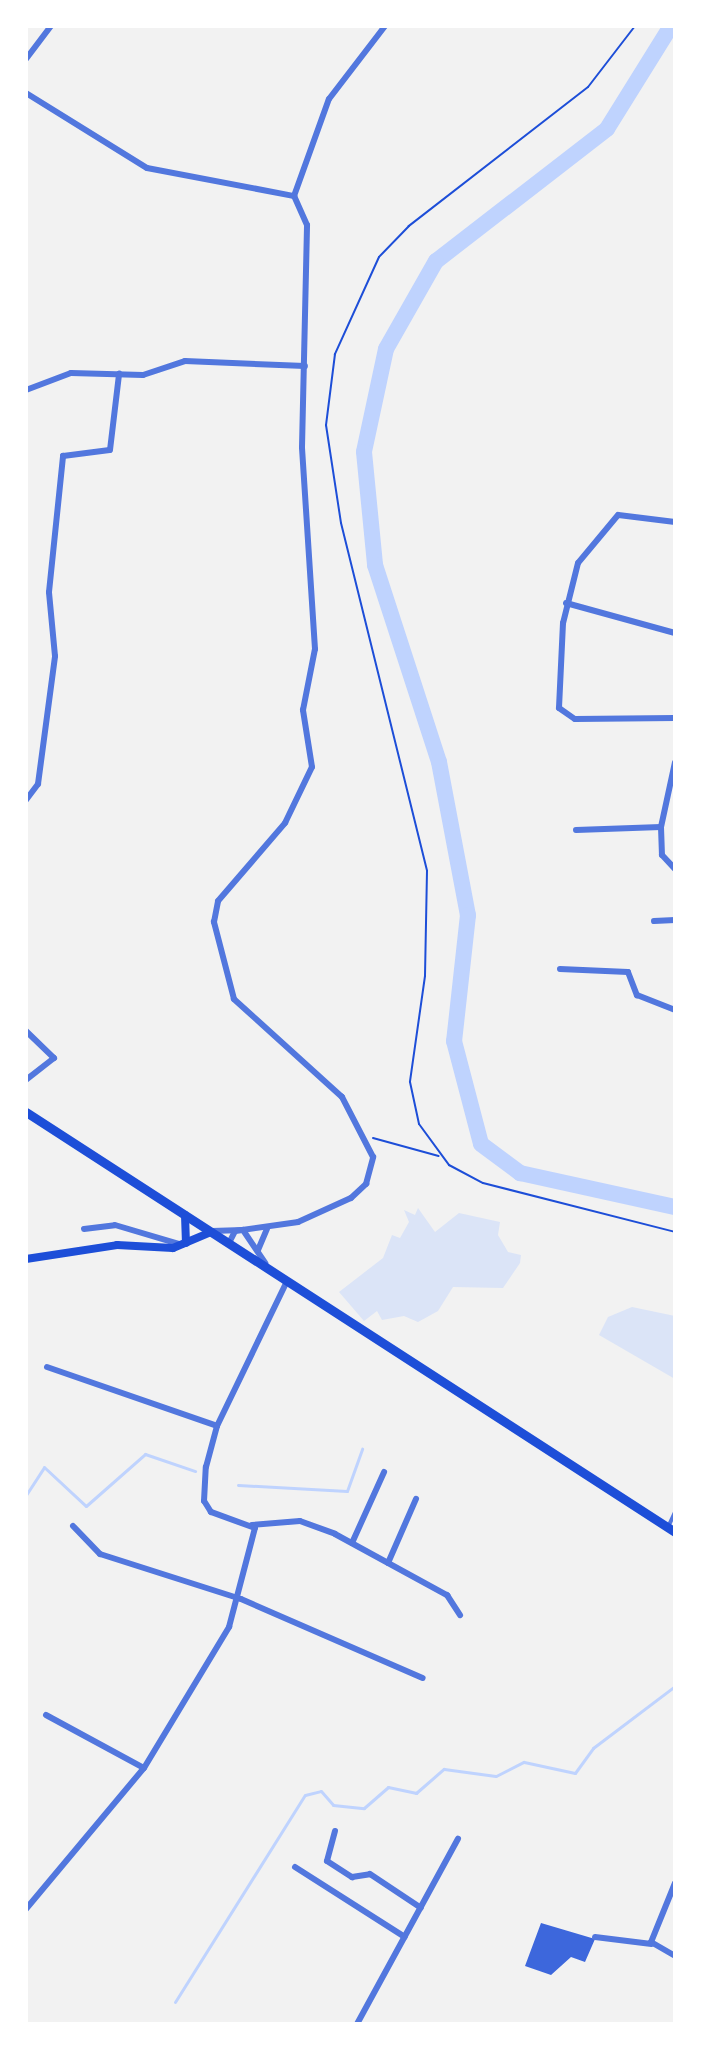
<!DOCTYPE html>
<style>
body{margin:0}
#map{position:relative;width:701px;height:2050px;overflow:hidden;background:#f2f2f2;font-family:"DejaVu Sans",sans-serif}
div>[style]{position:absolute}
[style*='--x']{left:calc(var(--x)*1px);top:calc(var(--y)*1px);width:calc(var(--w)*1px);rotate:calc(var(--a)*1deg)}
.green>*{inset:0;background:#dbe4f7}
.stream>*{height:3px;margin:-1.5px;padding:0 1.5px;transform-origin:1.5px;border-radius:1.5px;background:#bfd3fe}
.river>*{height:16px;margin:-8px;padding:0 8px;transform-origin:8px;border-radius:8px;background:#bfd3fe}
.building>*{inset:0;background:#3d67dc}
.path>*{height:2px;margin:-1px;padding:0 1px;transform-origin:1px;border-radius:1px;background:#1d4ed8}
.pedestrian>*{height:4px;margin:-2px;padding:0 2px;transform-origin:2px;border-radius:2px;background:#5277de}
.minor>*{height:6px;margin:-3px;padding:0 3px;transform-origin:3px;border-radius:3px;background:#5277de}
.secondary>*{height:8px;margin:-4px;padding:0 4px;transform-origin:4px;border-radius:4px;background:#1d4ed8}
.primary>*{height:9px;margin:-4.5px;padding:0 4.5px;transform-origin:4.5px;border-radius:4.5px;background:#1d4ed8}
span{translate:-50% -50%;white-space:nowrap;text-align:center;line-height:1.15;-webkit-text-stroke:6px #fff;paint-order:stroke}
.frame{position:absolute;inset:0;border:28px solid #fff;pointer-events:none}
</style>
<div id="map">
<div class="green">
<div style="clip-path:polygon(418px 1208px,435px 1232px,459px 1213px,500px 1222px,498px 1235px,508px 1252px,521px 1255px,520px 1263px,503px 1288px,453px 1287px,438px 1311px,418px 1322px,404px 1316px,382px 1320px,377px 1311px,364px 1321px,339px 1292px,383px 1258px,392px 1235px,400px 1238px,409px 1222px,404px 1210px,415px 1215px)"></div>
<div style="clip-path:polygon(632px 1307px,675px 1316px,675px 1379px,599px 1335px,608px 1317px)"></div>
</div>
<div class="stream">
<div style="--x:238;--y:1485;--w:109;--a:3.2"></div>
<div style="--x:347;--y:1491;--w:45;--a:-70.3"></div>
<div style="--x:26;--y:1495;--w:33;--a:-57"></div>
<div style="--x:44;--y:1467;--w:57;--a:42.9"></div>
<div style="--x:86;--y:1506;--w:79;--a:-41.4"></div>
<div style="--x:145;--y:1454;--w:53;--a:18.8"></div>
<div style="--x:175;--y:2002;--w:244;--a:-57.9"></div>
<div style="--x:305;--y:1795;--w:16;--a:-14"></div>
<div style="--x:321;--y:1791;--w:18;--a:49"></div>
<div style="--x:333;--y:1805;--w:31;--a:6"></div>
<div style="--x:364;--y:1808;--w:32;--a:-41"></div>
<div style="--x:388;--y:1787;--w:29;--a:12"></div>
<div style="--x:416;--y:1793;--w:37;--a:-41"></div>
<div style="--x:444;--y:1769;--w:52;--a:7.7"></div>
<div style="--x:496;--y:1776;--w:31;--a:-27"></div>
<div style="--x:524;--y:1762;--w:52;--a:12.2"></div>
<div style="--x:575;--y:1773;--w:31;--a:-54"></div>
<div style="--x:593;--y:1748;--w:103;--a:-37.1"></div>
</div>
<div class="river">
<div style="--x:671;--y:26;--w:121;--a:121.9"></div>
<div style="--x:607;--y:129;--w:216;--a:142.3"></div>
<div style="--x:436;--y:261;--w:101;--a:119.6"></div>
<div style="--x:386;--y:349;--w:105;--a:102.1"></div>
<div style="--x:364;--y:452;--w:114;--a:84.4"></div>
<div style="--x:375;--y:565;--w:207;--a:72"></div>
<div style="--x:439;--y:762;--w:156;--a:79.3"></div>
<div style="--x:468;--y:915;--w:127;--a:96.3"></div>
<div style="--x:454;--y:1041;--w:106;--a:75.3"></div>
<div style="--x:481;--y:1144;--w:49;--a:36.6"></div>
<div style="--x:520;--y:1173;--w:159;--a:12.4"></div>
</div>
<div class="building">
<div style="clip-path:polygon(541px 1923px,595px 1939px,585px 1962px,571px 1957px,551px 1975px,525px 1966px)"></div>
</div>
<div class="path">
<div style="--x:635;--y:26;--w:77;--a:127.6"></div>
<div style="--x:588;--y:87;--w:227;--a:142.2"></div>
<div style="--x:409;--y:226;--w:43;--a:134.1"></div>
<div style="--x:379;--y:257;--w:107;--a:114.4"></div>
<div style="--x:335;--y:354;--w:72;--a:97.2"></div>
<div style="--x:326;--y:425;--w:99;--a:81.3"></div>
<div style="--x:341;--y:523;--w:358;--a:76.1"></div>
<div style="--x:427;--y:871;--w:105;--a:91.1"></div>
<div style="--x:425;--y:976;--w:107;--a:98.1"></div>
<div style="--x:410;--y:1082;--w:43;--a:77.9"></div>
<div style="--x:419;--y:1124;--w:51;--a:53.8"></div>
<div style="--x:449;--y:1165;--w:38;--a:28"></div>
<div style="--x:483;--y:1183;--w:198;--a:14.3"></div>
<div style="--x:373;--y:1138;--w:68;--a:15.3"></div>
</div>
<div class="pedestrian">
<div style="--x:669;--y:1525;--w:14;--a:-65"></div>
</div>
<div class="minor">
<div style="--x:26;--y:59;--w:41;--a:-52.9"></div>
<div style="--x:26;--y:93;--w:142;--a:31.8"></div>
<div style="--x:147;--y:168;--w:150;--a:10.8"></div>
<div style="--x:294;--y:196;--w:103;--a:-70.2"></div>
<div style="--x:329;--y:99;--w:92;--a:-52.5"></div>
<div style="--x:26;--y:390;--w:48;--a:-20.7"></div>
<div style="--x:71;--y:373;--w:72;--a:1.6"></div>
<div style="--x:143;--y:375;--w:44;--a:-18.4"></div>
<div style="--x:185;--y:361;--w:120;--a:2.4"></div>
<div style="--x:675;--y:522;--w:57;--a:-173"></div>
<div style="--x:618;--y:515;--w:62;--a:129.8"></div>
<div style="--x:578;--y:563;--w:62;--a:104"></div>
<div style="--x:563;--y:623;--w:85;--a:92.7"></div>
<div style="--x:559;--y:708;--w:19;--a:35"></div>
<div style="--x:575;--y:719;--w:100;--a:-0.6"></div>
<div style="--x:566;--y:603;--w:113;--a:15.4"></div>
<div style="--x:26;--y:800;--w:20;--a:-53"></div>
<div style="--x:38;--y:784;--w:129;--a:-82.4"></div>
<div style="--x:55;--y:656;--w:64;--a:-95.4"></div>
<div style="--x:49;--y:592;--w:137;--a:-84.1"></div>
<div style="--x:63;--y:456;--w:47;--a:-7.3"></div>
<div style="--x:110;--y:450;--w:77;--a:-83.2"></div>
<div style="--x:661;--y:827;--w:28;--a:88"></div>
<div style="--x:662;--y:855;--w:19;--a:47"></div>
<div style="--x:576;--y:830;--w:85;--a:-2"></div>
<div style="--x:661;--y:827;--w:66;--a:-77.8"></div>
<div style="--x:654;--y:921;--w:21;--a:-3"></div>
<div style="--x:560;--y:969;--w:68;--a:2.5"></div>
<div style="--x:628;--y:972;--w:25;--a:69"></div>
<div style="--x:637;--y:995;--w:41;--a:21.5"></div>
<div style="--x:26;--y:1031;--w:39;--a:44"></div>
<div style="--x:54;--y:1058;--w:36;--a:142"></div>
<div style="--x:84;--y:1229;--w:31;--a:-7"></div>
<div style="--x:115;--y:1225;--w:70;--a:16.6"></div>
<div style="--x:212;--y:1231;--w:31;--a:-2"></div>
<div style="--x:243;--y:1230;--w:40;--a:56"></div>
<div style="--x:229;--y:1243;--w:13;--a:-63"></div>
<div style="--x:235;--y:1231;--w:64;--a:-8.1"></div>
<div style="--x:298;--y:1222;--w:58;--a:-24.4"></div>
<div style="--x:351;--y:1198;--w:21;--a:-43"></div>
<div style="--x:366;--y:1184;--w:28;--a:-75"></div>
<div style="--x:373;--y:1157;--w:68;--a:-117.3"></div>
<div style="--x:342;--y:1097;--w:146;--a:-137.8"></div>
<div style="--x:234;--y:999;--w:80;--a:-104.6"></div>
<div style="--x:214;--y:922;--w:21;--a:-79"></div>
<div style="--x:218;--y:901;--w:103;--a:-49.3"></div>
<div style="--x:285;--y:823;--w:62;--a:-64.3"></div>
<div style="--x:312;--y:767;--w:58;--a:-99"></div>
<div style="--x:303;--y:710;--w:62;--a:-78.9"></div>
<div style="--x:315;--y:649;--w:202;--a:-93.7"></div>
<div style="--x:302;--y:447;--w:222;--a:-88.7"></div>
<div style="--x:307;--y:225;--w:32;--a:-114"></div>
<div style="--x:258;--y:1250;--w:23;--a:-67"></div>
<div style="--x:47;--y:1367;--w:180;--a:19.1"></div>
<div style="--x:252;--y:1525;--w:48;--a:-4.8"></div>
<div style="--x:300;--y:1521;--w:37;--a:20"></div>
<div style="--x:335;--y:1534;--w:128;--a:28.6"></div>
<div style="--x:447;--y:1595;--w:24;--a:57"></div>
<div style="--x:73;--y:1526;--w:39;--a:46"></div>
<div style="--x:100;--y:1554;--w:148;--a:17.7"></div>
<div style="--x:241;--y:1599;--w:198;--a:23.5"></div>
<div style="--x:352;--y:1543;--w:78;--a:-65.7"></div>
<div style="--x:388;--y:1563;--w:70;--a:-66.4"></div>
<div style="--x:46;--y:1715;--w:111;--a:28.4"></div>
<div style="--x:335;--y:1831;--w:31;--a:105"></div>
<div style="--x:327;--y:1861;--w:30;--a:33"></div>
<div style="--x:352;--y:1877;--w:18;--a:-9"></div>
<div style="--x:370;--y:1874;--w:61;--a:33.7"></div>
<div style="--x:295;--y:1867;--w:130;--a:32.5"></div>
<div style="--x:675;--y:1883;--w:64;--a:112.1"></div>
<div style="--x:651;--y:1942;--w:28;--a:30"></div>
<div style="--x:26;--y:1909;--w:184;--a:-50.1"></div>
<div style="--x:144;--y:1768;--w:165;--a:-58.9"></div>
<div style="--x:229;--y:1627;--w:102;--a:-75.3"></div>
<div style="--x:255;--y:1528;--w:47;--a:-160"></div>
<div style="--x:211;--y:1512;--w:13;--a:-122"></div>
<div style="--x:204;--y:1501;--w:34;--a:-87"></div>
<div style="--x:206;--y:1467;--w:42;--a:-75"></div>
<div style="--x:217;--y:1426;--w:161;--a:-64.2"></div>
<div style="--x:595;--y:1937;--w:57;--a:7"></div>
<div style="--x:357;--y:2024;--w:211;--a:-61.4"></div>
</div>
<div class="secondary">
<div style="--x:185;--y:1215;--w:28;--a:88"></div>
<div style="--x:26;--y:1259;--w:92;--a:-8.7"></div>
<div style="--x:117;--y:1245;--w:56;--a:3.1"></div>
<div style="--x:173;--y:1248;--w:41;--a:-22.8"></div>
</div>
<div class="primary">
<div style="--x:26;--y:1112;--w:773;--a:32.91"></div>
</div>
<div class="frame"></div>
</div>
